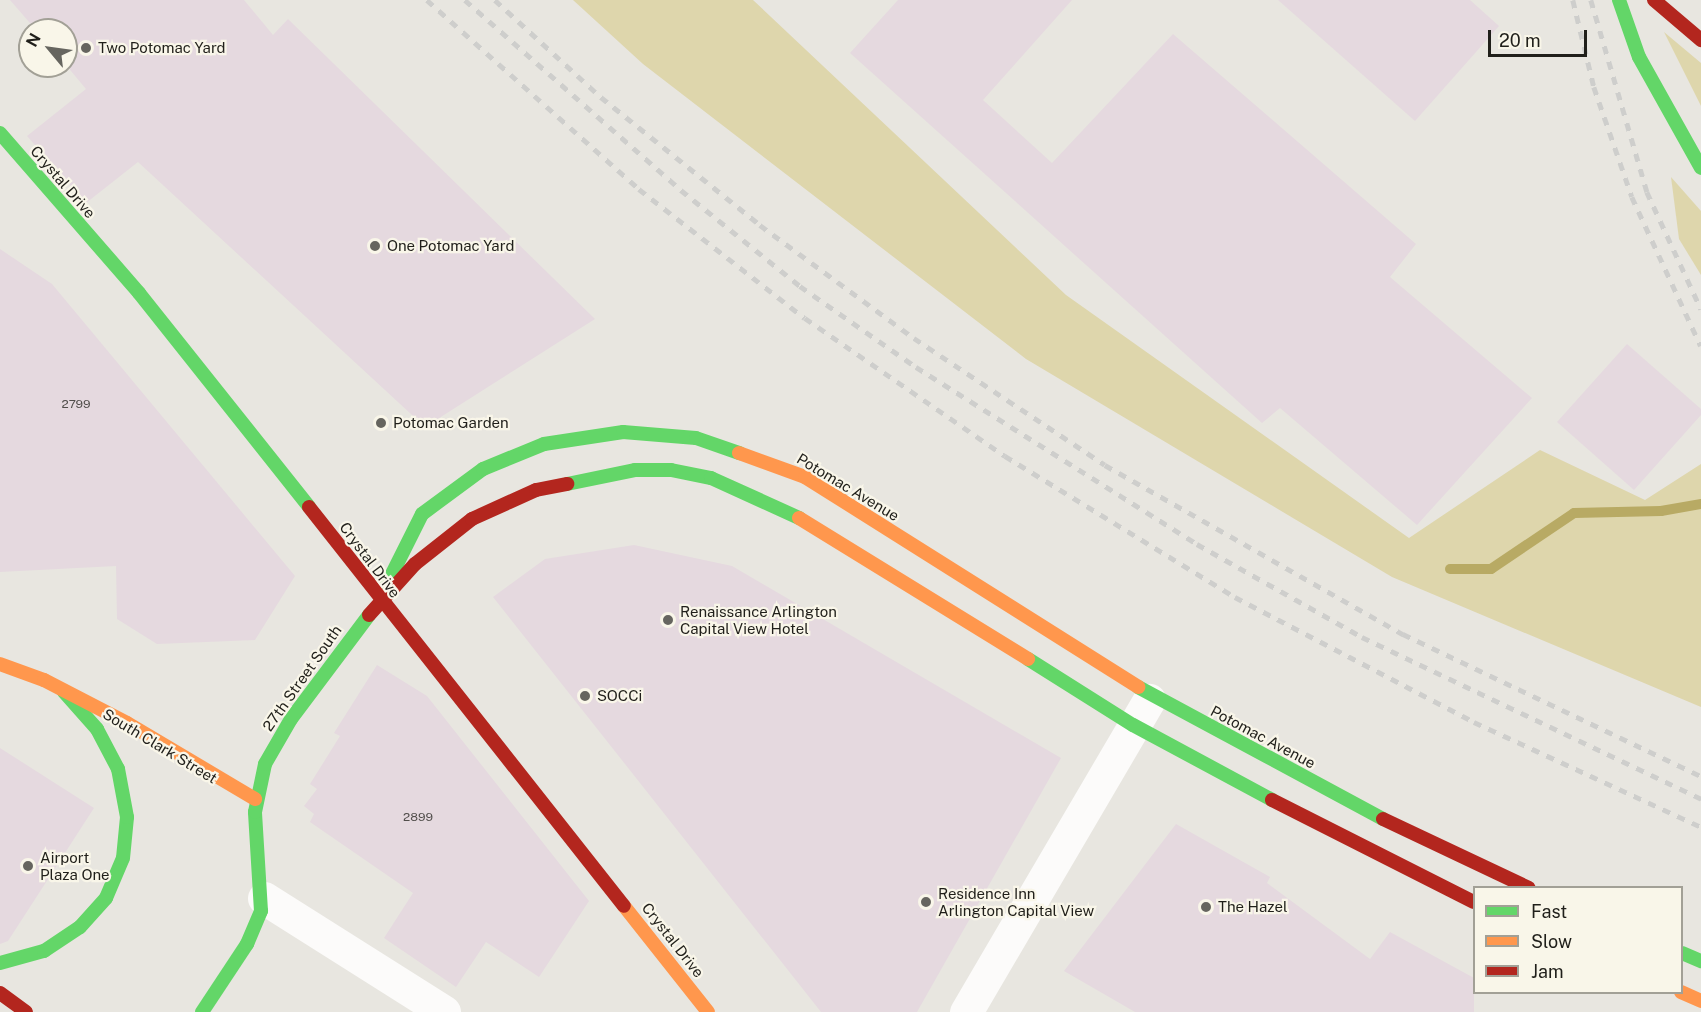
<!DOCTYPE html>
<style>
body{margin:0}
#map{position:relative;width:1701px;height:1012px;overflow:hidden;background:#e8e6e0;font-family:"Public Sans",sans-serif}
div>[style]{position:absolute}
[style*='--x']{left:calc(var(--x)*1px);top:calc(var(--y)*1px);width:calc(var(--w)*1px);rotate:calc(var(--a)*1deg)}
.green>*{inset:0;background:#ded6ac}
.stream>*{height:10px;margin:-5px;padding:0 5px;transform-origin:5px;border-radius:5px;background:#b8aa64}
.building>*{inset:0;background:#e5d9df}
.street>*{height:33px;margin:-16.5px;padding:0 16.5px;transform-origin:16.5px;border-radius:16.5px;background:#fcfbfa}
.fast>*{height:14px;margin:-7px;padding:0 7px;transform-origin:7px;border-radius:7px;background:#63d668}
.slow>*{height:14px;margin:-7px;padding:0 7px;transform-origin:7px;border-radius:7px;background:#ff974d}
.jam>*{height:14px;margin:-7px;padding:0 7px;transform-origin:7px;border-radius:7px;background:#b3261e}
.rail>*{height:4.5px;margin-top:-2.25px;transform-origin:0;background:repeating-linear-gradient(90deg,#cececc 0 8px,transparent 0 16px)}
.dots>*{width:16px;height:16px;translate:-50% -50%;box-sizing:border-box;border:3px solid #f9f6e9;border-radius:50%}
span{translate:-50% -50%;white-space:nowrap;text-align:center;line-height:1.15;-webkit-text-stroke:4.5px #f9f6e9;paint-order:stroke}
.number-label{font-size:12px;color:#514e4b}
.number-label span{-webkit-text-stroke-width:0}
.poi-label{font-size:15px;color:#201f1a}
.left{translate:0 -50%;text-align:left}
.street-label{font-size:15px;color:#201f1a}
.legend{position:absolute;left:1473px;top:886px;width:210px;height:108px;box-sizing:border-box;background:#f9f6e9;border:2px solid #a2a096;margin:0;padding:8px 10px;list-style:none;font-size:18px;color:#201f1a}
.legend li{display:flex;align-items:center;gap:12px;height:30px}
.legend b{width:30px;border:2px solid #a2a096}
.north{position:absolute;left:18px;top:18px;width:60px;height:60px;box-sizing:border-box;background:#f9f6e9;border:2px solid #a2a096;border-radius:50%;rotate:299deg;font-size:16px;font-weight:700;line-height:24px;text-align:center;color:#201f1a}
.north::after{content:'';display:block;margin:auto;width:21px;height:27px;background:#66655f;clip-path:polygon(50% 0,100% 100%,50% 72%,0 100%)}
.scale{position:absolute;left:1488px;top:30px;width:99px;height:27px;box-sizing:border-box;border:3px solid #201f1a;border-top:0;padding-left:8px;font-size:18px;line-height:21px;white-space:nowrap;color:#201f1a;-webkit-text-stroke:4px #f9f6e9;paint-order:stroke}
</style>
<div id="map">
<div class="green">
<div style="clip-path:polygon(573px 0,753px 0,1066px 295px,1409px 538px,1540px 450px,1645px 500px,1701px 464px,1701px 707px,1392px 577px,1026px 359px,643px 64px)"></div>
<div style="clip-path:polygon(1664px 32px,1701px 63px,1701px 106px)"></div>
<div style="clip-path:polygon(1671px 177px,1701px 211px,1701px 275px,1679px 239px)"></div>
</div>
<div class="stream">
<div style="--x:1450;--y:569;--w:41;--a:0"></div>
<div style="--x:1491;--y:569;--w:100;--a:-34"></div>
<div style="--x:1574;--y:513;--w:87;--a:-1.3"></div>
<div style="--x:1661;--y:511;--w:41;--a:-9.9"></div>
</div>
<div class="building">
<div style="clip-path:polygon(10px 0,244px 0,273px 35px,288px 19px,595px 319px,425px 427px,138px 162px,86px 203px,27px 136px,86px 89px,66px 65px,66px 30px,36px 30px)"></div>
<div style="clip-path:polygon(898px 0,1072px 0,983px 100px,1052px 163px,1173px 34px,1416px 244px,1390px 277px,1532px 398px,1417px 525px,1280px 408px,1262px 423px,850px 53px)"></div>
<div style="clip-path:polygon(1278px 0,1470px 0,1499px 26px,1415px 121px)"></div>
<div style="clip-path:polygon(0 249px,52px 284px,295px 576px,255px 640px,157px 644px,117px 619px,116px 566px,0 572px)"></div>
<div style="clip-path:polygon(1627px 344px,1701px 409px,1701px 415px,1634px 490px,1557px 422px)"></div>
<div style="clip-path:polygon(634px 545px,732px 566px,1061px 758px,917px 1012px,821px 1012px,493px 597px,545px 559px)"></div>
<div style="clip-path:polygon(377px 665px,427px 696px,589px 901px,539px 977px,486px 942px,456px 987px,384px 938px,413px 893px,310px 822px,314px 814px,304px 806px,317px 789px,310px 784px,340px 736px,334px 733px)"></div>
<div style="clip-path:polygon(0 748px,94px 808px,8px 941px,0 944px)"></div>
<div style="clip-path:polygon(1176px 824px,1270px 877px,1267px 883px,1370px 959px,1390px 932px,1474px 978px,1474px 1012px,1135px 1012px,1064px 971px)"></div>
</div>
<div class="street">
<div style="--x:264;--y:898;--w:213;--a:32.3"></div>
<div style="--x:966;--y:1012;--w:362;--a:-59.6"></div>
</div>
<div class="fast">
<div style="--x:1619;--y:0;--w:60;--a:70.7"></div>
<div style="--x:1639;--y:57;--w:127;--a:60.8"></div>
<div style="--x:0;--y:133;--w:212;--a:49"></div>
<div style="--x:139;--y:293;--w:273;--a:51.5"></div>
<div style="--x:567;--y:484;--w:69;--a:-11.6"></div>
<div style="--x:635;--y:470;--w:36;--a:0"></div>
<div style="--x:671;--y:470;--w:41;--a:11.3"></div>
<div style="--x:711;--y:478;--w:97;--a:24.4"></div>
<div style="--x:387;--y:584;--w:78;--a:-63.4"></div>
<div style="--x:422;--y:514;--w:76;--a:-36.4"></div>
<div style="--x:483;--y:469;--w:66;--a:-22.3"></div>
<div style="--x:544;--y:444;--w:80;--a:-8.6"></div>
<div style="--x:623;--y:432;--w:73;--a:4.7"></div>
<div style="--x:696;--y:438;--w:46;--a:19.2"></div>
<div style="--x:1028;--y:659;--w:124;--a:32.2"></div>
<div style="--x:1133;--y:725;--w:158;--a:28.3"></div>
<div style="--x:1138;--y:687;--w:278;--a:28.3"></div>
<div style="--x:1682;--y:953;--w:21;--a:23"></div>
<div style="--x:0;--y:963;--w:46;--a:-15.3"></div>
<div style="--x:44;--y:951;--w:43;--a:-33.7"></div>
<div style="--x:80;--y:927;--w:39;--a:-48"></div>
<div style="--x:106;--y:898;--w:43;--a:-67"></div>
<div style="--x:123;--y:858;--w:41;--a:-84.4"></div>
<div style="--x:127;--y:817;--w:49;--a:-100.6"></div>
<div style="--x:118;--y:769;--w:45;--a:-117.7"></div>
<div style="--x:97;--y:729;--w:50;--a:-131.7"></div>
<div style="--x:202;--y:1012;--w:82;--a:-56.5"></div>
<div style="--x:247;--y:944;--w:36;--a:-67"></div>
<div style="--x:261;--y:911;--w:99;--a:-93.5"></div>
<div style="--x:255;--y:812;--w:49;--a:-78.2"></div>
<div style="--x:265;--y:764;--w:52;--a:-60"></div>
<div style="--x:291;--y:719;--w:130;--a:-53.1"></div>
</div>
<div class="slow">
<div style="--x:739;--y:453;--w:70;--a:20"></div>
<div style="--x:805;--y:477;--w:394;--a:32.2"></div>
<div style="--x:799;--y:518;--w:269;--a:31.6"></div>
<div style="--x:0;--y:664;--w:47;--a:20"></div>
<div style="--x:44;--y:680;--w:93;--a:27.4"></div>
<div style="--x:127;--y:723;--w:149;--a:30.7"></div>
<div style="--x:624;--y:906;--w:135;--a:51.6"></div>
<div style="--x:1681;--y:992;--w:22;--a:24"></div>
</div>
<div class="jam">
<div style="--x:1654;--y:0;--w:62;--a:40.4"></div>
<div style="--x:309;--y:507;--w:508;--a:51.71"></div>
<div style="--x:369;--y:615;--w:69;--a:-48"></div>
<div style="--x:415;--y:564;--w:73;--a:-38.3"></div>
<div style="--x:472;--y:519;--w:70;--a:-24.4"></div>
<div style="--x:536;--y:490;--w:32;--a:-11"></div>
<div style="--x:1272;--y:800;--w:226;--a:26.8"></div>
<div style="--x:1383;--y:819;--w:161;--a:25.3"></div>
<div style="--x:0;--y:993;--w:32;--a:36"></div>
</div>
<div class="rail">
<div style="--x:427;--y:0;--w:284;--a:41.7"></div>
<div style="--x:639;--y:189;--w:210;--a:37.9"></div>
<div style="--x:805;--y:318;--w:243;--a:34.6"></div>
<div style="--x:1005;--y:456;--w:270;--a:31.5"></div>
<div style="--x:1235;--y:597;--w:270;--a:27.6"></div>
<div style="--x:1474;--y:722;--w:250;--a:24.8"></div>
<div style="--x:465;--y:0;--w:288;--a:41.3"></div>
<div style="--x:681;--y:190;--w:153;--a:38.9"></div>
<div style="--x:800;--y:286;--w:141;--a:34.9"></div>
<div style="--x:916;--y:367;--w:332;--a:32.2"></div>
<div style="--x:1197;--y:544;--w:189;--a:29.4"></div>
<div style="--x:1362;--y:637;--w:376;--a:25.5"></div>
<div style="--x:495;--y:0;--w:144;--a:42.5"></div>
<div style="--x:601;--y:97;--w:204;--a:38.8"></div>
<div style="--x:760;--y:225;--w:191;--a:36.3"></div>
<div style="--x:914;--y:338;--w:229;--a:33.6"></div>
<div style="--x:1105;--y:465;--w:343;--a:29.6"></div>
<div style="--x:1403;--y:634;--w:330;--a:25.5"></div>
<div style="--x:1573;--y:0;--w:89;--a:76.4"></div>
<div style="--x:1594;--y:87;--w:116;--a:70.9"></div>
<div style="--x:1632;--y:197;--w:164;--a:65.2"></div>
<div style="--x:1591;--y:0;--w:200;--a:73.7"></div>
<div style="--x:1647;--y:192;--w:129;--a:65.2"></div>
</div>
<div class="dots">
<div style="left:86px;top:48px;background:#66655f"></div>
<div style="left:375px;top:246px;background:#66655f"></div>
<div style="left:381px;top:423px;background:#66655f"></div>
<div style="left:668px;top:620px;background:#66655f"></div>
<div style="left:585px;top:696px;background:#66655f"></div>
<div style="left:28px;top:866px;background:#66655f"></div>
<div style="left:926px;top:902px;background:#66655f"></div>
<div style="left:1206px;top:907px;background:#66655f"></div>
</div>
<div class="number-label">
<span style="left:76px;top:405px">2799</span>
<span style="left:418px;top:818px">2899</span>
</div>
<div class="poi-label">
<span class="left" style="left:98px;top:48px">Two Potomac Yard</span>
<span class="left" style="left:387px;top:246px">One Potomac Yard</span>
<span class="left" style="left:393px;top:423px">Potomac Garden</span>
<span class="left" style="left:680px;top:620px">Renaissance Arlington<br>Capital View Hotel</span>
<span class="left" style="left:597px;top:696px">SOCCi</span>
<span class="left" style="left:40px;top:866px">Airport<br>Plaza One</span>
<span class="left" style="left:938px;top:902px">Residence Inn<br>Arlington Capital View</span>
<span class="left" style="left:1218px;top:907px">The Hazel</span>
</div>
<div class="street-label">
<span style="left:63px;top:182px;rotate:49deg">Crystal Drive</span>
<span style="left:848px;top:487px;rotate:31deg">Potomac Avenue</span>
<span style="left:370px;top:560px;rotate:53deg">Crystal Drive</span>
<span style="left:302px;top:678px;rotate:-55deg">27th Street South</span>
<span style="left:1263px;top:737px;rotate:28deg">Potomac Avenue</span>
<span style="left:160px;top:746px;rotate:31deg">South Clark Street</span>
<span style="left:673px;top:940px;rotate:52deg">Crystal Drive</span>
</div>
<ul class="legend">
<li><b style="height:8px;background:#63d668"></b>Fast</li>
<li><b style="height:8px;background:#ff974d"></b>Slow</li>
<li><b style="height:8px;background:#b3261e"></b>Jam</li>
</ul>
<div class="north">N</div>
<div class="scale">20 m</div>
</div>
